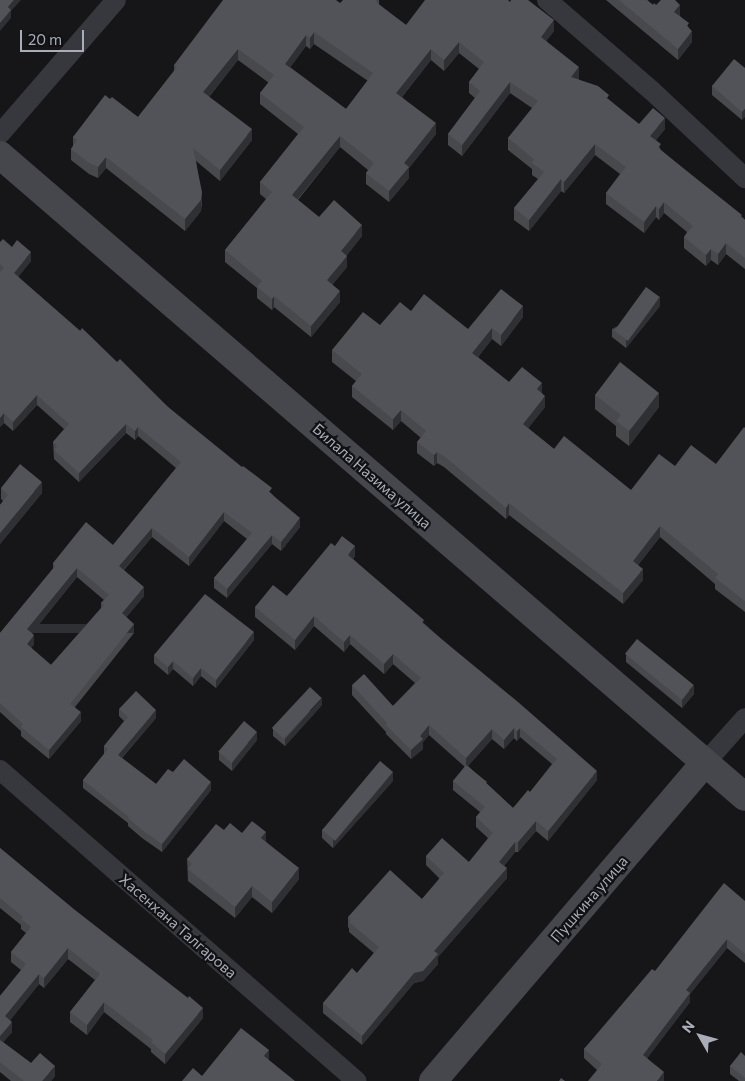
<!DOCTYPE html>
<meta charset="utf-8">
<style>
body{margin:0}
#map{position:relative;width:745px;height:1081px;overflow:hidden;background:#161618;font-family:Commissioner,sans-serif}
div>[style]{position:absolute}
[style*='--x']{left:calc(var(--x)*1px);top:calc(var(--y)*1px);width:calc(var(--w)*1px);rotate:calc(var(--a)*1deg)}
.street>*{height:20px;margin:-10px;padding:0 10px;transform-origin:10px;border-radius:10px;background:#37383d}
.secondary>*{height:28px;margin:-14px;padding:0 14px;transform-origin:14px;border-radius:14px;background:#45474d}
.wall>*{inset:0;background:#47494d}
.shaded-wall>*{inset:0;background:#2f3033;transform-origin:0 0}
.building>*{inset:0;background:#525359;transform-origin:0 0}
span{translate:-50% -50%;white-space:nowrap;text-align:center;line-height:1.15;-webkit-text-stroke:4.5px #111113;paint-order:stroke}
.street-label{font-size:15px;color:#a8adb8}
.north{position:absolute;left:675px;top:1011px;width:50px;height:50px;-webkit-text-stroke:4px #111113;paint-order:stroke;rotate:308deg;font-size:14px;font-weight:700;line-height:20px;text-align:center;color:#a8adb8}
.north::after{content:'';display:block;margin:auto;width:18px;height:22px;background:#a8adb8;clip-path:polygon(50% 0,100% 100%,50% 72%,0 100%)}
.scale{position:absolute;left:20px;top:30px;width:64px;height:22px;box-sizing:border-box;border:2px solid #a8adb8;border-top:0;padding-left:6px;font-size:15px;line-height:18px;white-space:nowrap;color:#a8adb8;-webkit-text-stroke:4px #111113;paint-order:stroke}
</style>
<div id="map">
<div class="street">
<div style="--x:547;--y:0;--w:138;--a:40.9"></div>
<div style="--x:651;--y:90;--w:129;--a:43.1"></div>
<div style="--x:0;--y:134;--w:177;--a:-49.1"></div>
<div style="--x:705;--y:763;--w:60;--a:-48.4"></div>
<div style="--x:0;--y:770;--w:473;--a:41.1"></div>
</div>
<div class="secondary">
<div style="--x:0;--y:155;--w:983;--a:40.75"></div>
<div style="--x:433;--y:1081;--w:418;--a:-49.5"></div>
</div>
<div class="wall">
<div style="clip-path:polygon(evenodd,379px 0,379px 5px,406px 25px,554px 31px,546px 41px,579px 78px,578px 79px,609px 101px,639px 124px,665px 129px,656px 140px,661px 150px,745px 220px,745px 269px,726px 254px,718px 265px,711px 260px,706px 266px,684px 248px,684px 237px,687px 232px,664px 213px,659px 220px,656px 217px,644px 233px,606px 204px,606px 193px,620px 174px,595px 155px,564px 193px,561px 191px,529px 231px,514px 220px,514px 208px,538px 179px,532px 175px,532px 169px,508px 150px,508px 138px,532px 108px,510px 93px,462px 156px,448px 145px,448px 134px,475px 98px,469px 93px,469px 82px,479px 69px,459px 53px,444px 71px,431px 60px,402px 97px,436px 134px,409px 168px,409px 178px,389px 202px,366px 184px,366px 173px,368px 170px,340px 147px,298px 200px,319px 217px,362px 236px,346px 256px,347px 267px,332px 285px,340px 302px,311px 337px,274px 307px,272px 310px,257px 298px,257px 288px,225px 262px,225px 250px,266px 199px,260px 194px,260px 182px,298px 134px,260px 104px,260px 93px,269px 83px,238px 60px,209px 97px,252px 140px,220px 181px,196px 161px,202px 203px,201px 211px,185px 231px,106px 168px,98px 178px,89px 174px,71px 160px,71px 149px,73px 146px,73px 137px,110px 99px,138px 117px,174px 71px,174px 65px,340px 3px,379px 0,314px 44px,368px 81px,346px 109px,290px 67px,306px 46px,310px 49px,314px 44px)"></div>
<div style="clip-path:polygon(606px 0,647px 0,653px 5px,656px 5px,680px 15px,680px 16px,689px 28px,692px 42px,678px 60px)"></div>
<div style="clip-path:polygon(745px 68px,742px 120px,712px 95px,712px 86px)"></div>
<div style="clip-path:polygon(evenodd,0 242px,31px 261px,18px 277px,168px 407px,272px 494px,300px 527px,281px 551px,272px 544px,227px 598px,214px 588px,214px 578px,247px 539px,224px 521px,189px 566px,152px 537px,124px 570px,144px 596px,126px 617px,134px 633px,75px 707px,81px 721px,49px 759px,21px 736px,21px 731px,0 712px,0 633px,53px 569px,53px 563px,113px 545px,176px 468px,138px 436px,135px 440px,126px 433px,79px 482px,54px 459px,53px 442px,64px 429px,37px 405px,13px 431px,4px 423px,0 427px,0 242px,77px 577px,104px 600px,101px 603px,101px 608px,51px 665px,31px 648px,34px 644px,32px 633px,77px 577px)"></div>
<div style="clip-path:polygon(660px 306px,626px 348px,612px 337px,612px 329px)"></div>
<div style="clip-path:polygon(411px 311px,468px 329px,523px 317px,501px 346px,492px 339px,478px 357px,509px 382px,542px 393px,545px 407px,528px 428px,554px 449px,631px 490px,675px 466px,716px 464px,745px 428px,745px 612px,715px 589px,715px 584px,660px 537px,638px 565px,643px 580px,623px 604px,509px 515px,506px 519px,444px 467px,437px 463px,434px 466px,417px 453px,417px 442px,421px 438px,401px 421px,393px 430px,352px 397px,352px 386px,356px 381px,332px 362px,332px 350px)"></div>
<div style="clip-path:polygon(595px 395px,659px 407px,629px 446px,616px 436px,616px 426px,595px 409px)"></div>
<div style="clip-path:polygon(1px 488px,42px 493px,0 544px,0 505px,3px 501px,1px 499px)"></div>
<div style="clip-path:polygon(evenodd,335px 546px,355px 556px,353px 559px,597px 780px,548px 841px,536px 831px,518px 852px,515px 852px,504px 866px,507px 878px,438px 957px,438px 964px,423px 981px,414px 983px,362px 1045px,323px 1013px,323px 1003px,357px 973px,374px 953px,349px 932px,349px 928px,348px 927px,348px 917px,422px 899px,440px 879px,426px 865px,426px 856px,469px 862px,488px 838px,476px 827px,476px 817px,480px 812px,453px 790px,453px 781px,465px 767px,429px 735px,423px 742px,423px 749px,411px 759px,386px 734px,386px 732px,352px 695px,352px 685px,393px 706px,415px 683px,393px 664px,384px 674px,350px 644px,344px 652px,314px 626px,295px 650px,255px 617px,255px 607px,287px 596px,335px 546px,520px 737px,552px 764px,530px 792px,513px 808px,468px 766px,492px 739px,504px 749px,514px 738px,517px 741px,520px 737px)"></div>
<div style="clip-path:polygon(254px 640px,216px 688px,201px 676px,193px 686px,173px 669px,168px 675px,154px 663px,154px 655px)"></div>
<div style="clip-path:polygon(626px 654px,694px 694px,682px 708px,626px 662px)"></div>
<div style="clip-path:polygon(322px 705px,285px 746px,273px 736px,273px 729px)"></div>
<div style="clip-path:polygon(119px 709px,156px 718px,122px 758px,156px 784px,173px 772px,211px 790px,162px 852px,142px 838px,128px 826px,128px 823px,83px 788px,83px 780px,104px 754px,104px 746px,124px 721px,119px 716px)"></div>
<div style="clip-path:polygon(257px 740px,232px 771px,219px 760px,219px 752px)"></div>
<div style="clip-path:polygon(393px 781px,333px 848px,322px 838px,322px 830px)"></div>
<div style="clip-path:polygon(224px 830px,242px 833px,266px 842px,299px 879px,272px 913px,252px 897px,235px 918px,188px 881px,187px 859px)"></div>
<div style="clip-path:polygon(0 848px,203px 1018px,165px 1064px,151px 1052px,151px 1049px,104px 1012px,87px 1035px,70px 1022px,70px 1012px,95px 980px,68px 959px,44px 988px,39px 984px,10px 1020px,12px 1032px,3px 1042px,31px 1063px,55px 1076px,51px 1081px,11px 1081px,0 1072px,0 996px,21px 970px,11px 962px,11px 952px,26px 933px,21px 929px,21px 925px,0 908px)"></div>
<div style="clip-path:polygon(745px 901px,745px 963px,727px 948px,690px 994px,690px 1002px,647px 1058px,664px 1081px,597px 1070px,584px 1058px,584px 1049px,655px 971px)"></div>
<div style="clip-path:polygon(745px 1056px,745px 1081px,739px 1081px,730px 1074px,730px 1066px)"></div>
</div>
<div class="shaded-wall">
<div style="clip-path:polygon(14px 0,21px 0,11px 11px,11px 18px,0 31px,0 23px,8px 7px)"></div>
<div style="clip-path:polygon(680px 5px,680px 15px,674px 23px,674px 12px)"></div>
<div style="clip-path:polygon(554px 20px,554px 31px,541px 48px,541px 37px)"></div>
<div style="clip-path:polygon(692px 31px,692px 42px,678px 60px,678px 49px)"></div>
<div style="clip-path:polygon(314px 32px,314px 44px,310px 49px,310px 38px)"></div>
<div style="clip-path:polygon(306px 35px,306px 46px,285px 75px,285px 64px)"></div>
<div style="clip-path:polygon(459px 42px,459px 53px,444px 71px,444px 60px)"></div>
<div style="clip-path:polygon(238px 49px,238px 60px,203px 104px,203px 92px)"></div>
<div style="clip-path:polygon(431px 49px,431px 60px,396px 104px,396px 93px)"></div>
<div style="clip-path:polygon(579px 67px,579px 78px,571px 88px,571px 77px)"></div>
<div style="clip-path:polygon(510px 82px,510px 93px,462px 156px,462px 145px)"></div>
<div style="clip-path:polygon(745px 109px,745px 117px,742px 120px,742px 112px)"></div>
<div style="clip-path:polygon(665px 118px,665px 129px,650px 147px,650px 136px)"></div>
<div style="clip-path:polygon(436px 123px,436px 134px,409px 168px,409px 178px,389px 202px,389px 191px,404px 163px)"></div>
<div style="clip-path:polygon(252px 129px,252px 140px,220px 181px,220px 170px)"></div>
<div style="clip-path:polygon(340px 136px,340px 147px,292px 206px,292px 195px)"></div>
<div style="clip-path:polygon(595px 144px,595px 155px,564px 193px,564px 182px)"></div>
<div style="clip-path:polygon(106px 157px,106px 168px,98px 178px,98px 167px)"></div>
<div style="clip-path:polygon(561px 179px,561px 191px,529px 231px,529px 220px)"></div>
<div style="clip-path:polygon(202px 192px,201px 211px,185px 231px,185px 219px)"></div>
<div style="clip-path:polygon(664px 202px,664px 213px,659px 220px,659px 209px)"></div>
<div style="clip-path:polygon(656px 206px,656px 217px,644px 233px,644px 222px)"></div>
<div style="clip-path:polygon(362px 225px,362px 236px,341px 263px,341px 251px)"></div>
<div style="clip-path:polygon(726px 243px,726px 254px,718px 265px,718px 254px)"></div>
<div style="clip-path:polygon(711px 249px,711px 260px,706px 266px,706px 255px)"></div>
<div style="clip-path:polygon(31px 252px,31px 261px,14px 282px,14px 273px)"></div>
<div style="clip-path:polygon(347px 256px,347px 267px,327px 291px,327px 280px)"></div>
<div style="clip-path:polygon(340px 291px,340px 302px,311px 337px,311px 326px)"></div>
<div style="clip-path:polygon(274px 296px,274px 307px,272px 310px,272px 299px)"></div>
<div style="clip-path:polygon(660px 297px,660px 306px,626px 348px,626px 340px)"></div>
<div style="clip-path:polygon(523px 306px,523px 317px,501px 346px,501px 335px)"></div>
<div style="clip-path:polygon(492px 328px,492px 339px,472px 364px,472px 353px)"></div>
<div style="clip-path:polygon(542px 383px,542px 394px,537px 389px)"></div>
<div style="clip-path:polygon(659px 393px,659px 407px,629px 446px,629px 431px)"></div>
<div style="clip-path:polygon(37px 395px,37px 405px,13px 431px,13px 422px)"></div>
<div style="clip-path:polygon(545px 396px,545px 407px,523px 435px,523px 424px)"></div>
<div style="clip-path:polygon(401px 410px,401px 421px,393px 430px,393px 419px)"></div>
<div style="clip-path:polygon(4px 413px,4px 423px,0 427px,0 418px)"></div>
<div style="clip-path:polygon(126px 424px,126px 433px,79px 482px,79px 473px)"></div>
<div style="clip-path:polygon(138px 427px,138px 436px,135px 440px,135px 431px)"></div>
<div style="clip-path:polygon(437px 452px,437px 463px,434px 466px,434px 455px)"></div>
<div style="clip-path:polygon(42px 482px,42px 493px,0 544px,0 533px)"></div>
<div style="clip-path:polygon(509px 503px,509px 515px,506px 519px,506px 508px)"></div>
<div style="clip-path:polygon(224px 512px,224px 521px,189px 566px,189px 557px)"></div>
<div style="clip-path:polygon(300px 518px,300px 527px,281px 551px,281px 542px)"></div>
<div style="clip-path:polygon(660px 526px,660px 537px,633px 572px,633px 561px)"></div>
<div style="clip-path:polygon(152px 528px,152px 537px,119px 575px,119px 566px)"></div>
<div style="clip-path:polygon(272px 535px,272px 544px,227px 598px,227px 589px)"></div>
<div style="clip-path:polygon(355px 546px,355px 556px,348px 565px,348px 555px)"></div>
<div style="clip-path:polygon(77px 568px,77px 577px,27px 639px,27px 629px)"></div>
<div style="clip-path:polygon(643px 569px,643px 580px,623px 604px,623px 593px)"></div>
<div style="clip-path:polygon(144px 587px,144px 596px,122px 623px,122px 613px)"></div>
<div style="clip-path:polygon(314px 616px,314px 626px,295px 650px,295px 640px)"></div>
<div style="left:134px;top:624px;width:9px;height:102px;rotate:90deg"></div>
<div style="clip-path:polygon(254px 632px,254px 640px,216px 688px,216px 680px)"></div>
<div style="clip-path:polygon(34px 635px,34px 644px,27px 653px,27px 644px)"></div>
<div style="clip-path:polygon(350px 635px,350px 644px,344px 652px,344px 642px)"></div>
<div style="clip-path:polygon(393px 654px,393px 664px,384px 674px,384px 664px)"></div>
<div style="clip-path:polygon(173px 661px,173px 669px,168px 675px,168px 667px)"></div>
<div style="clip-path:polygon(201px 668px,201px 676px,193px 686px,193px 678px)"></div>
<div style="clip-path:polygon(694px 685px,694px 694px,682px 708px,682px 700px)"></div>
<div style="clip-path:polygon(322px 698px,322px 705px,285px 746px,285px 739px)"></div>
<div style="clip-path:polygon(156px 710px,156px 718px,118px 762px,118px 755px)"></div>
<div style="clip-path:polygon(81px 712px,81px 721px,49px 759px,49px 750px)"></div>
<div style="clip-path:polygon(429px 725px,429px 735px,423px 742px,423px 749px,411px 759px,411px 750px,420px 736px)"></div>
<div style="clip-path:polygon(514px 728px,514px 738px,504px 749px,504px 740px)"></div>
<div style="clip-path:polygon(520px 728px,520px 737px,517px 741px,517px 731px)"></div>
<div style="clip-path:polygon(492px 729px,492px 739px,466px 768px,466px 758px)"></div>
<div style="clip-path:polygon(257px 732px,257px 740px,232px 771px,232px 763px)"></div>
<div style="clip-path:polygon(597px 771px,597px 780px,548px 841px,548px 831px)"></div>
<div style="clip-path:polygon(393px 772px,393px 781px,333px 848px,333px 840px)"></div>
<div style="clip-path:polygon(211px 782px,211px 790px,162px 852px,162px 844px)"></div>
<div style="clip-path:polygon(536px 821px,536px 831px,518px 852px,518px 842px)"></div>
<div style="clip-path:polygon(266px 832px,266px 843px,261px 838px)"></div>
<div style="clip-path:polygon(515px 842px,515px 852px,499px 872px,499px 862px)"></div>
<div style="clip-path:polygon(299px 868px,299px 879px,272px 913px,272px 902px)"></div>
<div style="clip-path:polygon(507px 868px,507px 878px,438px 957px,438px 964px,423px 981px,414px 983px,362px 1045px,362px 1036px,414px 973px)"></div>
<div style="clip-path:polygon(252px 886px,252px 897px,235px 918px,235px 907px)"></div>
<div style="clip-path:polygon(727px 939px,727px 948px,690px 994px,690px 1002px,643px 1064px,643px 1055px,686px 990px)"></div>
<div style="clip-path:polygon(68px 948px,68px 959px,44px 988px,44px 978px)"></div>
<div style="clip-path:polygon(39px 974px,39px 984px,5px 1027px,5px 1016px)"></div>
<div style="clip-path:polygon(104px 1002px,104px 1012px,87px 1035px,87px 1025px)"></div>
<div style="clip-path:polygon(203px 1008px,203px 1018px,165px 1064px,165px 1054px)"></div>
<div style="clip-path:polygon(12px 1022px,12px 1032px,0 1046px,0 1036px)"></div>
<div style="clip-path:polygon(269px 1050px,269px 1062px,264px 1056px)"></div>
<div style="clip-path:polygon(55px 1066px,55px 1076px,51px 1081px,42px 1081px)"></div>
<div style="clip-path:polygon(664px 1072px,664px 1081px,657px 1081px)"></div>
</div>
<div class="building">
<div style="clip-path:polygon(0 0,14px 0,8px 7px,11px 10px,0 23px)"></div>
<div style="clip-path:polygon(evenodd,223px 0,336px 0,340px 3px,343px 0,377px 0,376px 2px,406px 25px,425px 0,508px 0,510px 2px,511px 0,528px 0,554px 20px,541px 37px,579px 67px,571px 77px,598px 86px,609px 95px,607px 98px,639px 124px,653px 108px,665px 118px,650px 136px,661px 144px,658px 148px,742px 215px,741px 216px,745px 220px,745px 258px,726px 243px,718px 254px,711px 249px,706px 255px,684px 237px,693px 226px,664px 202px,659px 209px,656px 206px,644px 222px,606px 193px,626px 167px,595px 144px,564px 182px,561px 179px,529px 220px,514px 208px,544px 172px,532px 163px,534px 159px,508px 138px,538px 101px,510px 82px,462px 145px,448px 134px,480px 91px,469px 82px,484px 62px,459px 42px,444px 60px,431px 49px,396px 93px,436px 123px,404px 163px,409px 167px,389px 191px,366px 173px,374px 163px,340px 136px,292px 195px,319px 217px,334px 200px,362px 225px,341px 251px,347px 256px,327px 280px,340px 291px,311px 326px,274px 296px,272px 299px,257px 287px,262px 281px,225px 250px,272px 192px,260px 182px,304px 127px,260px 93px,274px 75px,238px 49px,203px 92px,252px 129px,220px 170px,193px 148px,202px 192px,201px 200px,185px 219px,106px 157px,98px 167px,89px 163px,71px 149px,77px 140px,73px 137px,105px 95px,110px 99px,112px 97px,138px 117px,177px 67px,174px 65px,223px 0,314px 32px,373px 73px,346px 109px,285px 64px,306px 35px,310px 38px,314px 32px)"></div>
<div style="clip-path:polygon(619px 0,647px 0,653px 5px,654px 3px,656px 5px,661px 0,675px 0,680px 5px,674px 12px,689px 23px,687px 26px,692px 31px,678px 49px)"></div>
<div style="clip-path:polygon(734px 59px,745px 68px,745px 109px,742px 112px,712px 86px)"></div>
<div style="clip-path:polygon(evenodd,3px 239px,12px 247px,17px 240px,31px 252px,14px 273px,80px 331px,82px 328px,117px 362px,120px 359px,168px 407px,242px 467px,243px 466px,272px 488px,269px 492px,300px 518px,281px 542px,272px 535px,227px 589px,214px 578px,252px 533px,224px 512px,189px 557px,152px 528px,119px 566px,144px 587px,122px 613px,134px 624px,70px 704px,81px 712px,49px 750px,21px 727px,23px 724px,0 703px,0 633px,55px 566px,53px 563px,86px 522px,113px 545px,181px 462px,138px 427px,135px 431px,126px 424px,79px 473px,54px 450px,57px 446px,53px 442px,69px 424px,37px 395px,13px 422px,4px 413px,0 418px,0 272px,4px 268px,0 264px,0 242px,3px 239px,77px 568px,109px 595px,101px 603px,104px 605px,51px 665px,27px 644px,34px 635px,27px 629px,77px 568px)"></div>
<div style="left:646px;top:287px;width:17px;height:54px;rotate:36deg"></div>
<div style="clip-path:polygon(501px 289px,523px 306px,501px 335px,492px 328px,472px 353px,509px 382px,522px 367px,542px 383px,537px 389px,545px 396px,523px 424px,554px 449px,564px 436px,631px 490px,659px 454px,675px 466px,691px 445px,716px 464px,744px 427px,745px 428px,745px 601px,715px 578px,718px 574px,660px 526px,633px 561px,643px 569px,623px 593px,509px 503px,506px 508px,444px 456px,437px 452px,434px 455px,417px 442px,426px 431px,401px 410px,393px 419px,352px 386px,362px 374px,332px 350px,363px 312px,380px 325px,400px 302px,411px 311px,424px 294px,468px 329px)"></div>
<div style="clip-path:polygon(620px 362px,659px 393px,629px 431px,616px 421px,621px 415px,595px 395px)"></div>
<div style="clip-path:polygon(20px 464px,42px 482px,0 533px,0 505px,8px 495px,1px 488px)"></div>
<div style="clip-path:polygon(342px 536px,355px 546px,348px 555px,424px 620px,422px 623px,518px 702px,597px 771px,548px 831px,536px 821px,518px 842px,515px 842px,499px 862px,507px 868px,434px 951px,438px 954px,423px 971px,414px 973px,362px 1036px,323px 1003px,352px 968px,357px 973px,379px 947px,349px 922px,351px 920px,348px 917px,390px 870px,422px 899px,444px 873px,426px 856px,442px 838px,469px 862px,493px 833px,476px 817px,485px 807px,453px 781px,466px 765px,487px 782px,486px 783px,513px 808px,528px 790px,530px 792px,557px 759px,520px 728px,517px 731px,514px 728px,504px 740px,492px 729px,466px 758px,429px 725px,420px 736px,423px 739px,411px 750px,386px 725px,387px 723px,352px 685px,364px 674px,393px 706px,421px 678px,393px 654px,384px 664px,350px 635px,344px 642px,314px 616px,295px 640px,255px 607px,273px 585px,287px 596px,331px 543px,335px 546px)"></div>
<div style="clip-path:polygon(205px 594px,254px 632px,216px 680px,201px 668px,193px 678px,173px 661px,168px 667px,154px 655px)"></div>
<div style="left:637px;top:639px;width:73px;height:19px;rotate:39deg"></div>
<div style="left:310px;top:687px;width:16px;height:56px;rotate:43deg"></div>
<div style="clip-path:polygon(136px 691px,156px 710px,118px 755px,156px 784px,168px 769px,173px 772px,184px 759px,211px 782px,162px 844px,142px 830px,128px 818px,129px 817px,83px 780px,108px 749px,104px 746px,128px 717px,119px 709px)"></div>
<div style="left:244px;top:721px;width:17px;height:40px;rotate:40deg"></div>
<div style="left:380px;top:761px;width:17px;height:90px;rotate:40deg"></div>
<div style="clip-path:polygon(252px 821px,266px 832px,261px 838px,299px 868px,272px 902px,252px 886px,235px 907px,188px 869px,192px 864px,187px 859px,216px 824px,224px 830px,230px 823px,242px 833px)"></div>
<div style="clip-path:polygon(0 848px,75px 910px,188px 998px,189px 996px,203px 1008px,165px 1054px,151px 1042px,153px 1040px,104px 1002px,87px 1025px,70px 1012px,100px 974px,68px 948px,44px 978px,39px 974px,5px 1016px,12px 1022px,0 1036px,0 996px,26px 964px,11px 952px,31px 927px,21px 919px,23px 917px,0 898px)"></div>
<div style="clip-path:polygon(724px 883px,745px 901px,745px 954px,727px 939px,686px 990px,690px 993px,643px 1055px,664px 1072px,657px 1081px,588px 1081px,602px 1064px,584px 1049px,652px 969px,655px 971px)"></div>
<div style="clip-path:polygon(241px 1028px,269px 1050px,264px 1056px,295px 1081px,182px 1081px,193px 1068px,202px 1076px)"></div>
<div style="clip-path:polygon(0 1040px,31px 1063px,40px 1053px,55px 1066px,42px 1081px,24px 1081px,0 1062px)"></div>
<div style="clip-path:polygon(741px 1052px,745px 1056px,745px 1078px,730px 1066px)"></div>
<div style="clip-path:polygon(561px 1078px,565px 1081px,559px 1081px)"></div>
</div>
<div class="street-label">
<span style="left:372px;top:476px;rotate:41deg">Билала Назима улица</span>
<span style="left:589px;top:899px;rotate:-49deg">Пушкина улица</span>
<span style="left:178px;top:926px;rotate:41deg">Хасенхана Талгарова</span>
</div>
<div class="north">N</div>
<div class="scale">20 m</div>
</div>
